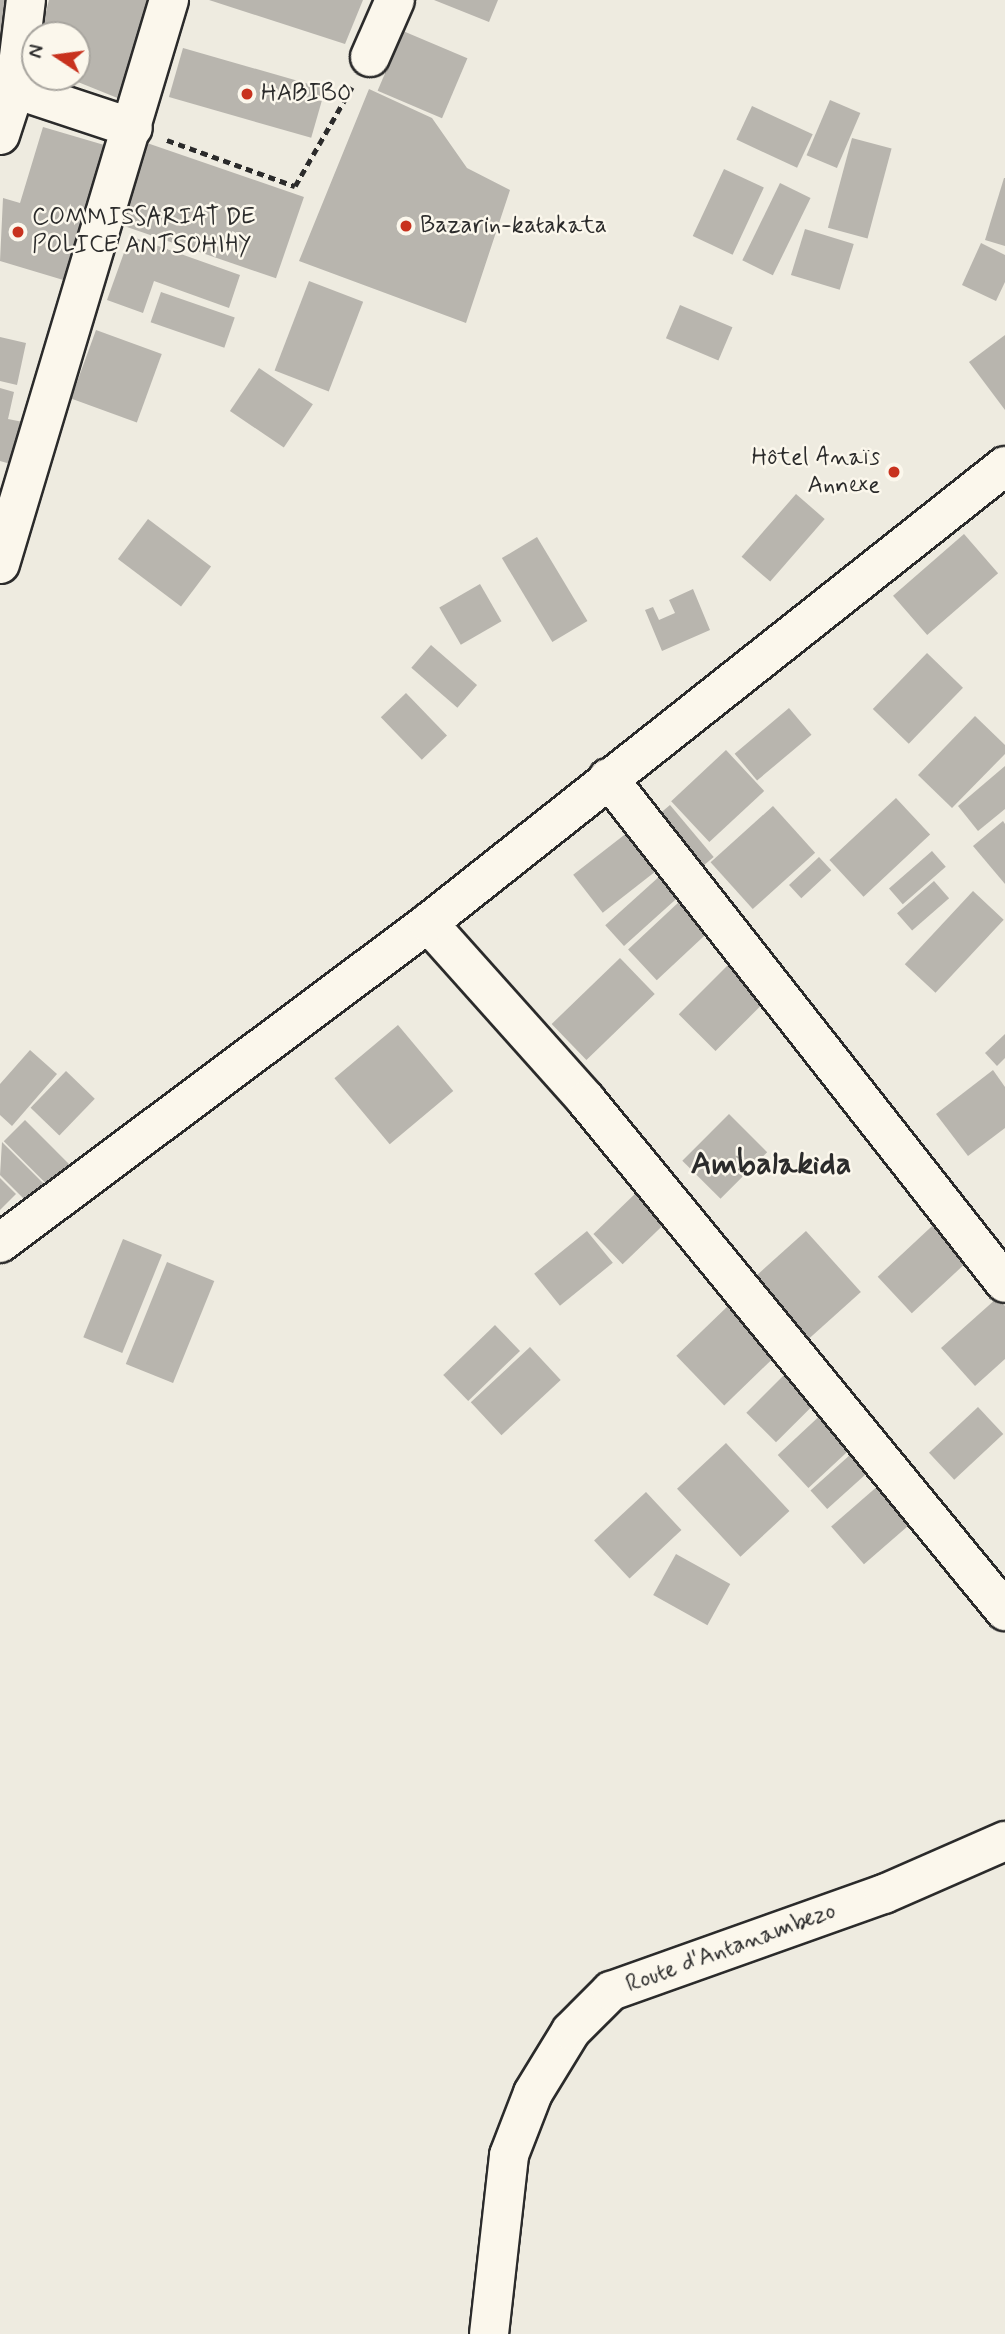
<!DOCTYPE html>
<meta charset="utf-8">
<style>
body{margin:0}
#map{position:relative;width:1005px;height:2334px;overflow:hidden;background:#eeebe0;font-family:Mynerve,sans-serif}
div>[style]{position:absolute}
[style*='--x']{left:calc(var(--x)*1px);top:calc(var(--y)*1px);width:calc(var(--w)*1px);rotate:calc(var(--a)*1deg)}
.building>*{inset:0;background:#b8b5ae;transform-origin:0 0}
.path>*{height:4.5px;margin-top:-2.25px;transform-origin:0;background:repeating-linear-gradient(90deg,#2b2b2b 0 7px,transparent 0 12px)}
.roads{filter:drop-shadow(2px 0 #2b2b2b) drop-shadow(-2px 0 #2b2b2b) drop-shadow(0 2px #2b2b2b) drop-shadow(0 -2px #2b2b2b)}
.minor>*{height:38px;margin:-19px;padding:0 19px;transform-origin:19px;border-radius:19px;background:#fbf7ec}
.dots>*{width:19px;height:19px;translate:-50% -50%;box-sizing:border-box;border:4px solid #fbf7ec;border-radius:50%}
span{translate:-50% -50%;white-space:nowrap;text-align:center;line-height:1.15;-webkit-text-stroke:5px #fbf7ec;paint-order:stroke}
.poi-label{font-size:24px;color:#2b2b2b}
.left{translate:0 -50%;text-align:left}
.right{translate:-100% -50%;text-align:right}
.street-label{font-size:24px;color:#2b2b2b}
.district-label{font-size:32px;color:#2b2b2b;font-weight:700}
.north{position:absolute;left:21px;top:21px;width:70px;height:70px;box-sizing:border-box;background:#fbf7ec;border:2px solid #a8a59f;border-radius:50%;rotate:283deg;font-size:19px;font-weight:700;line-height:28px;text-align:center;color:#2b2b2b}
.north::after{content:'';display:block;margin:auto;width:24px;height:32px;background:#c8321e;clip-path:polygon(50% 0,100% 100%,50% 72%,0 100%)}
</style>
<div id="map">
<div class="building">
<div style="clip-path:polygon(0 0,6px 0,6px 62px,0 76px)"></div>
<div style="clip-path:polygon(49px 0,149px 0,125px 101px,68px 78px,77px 77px,77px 35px,40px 35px)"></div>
<div style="clip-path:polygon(209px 0,363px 0,345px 44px)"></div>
<div style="clip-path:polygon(434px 0,498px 0,489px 22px)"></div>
<div style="left:403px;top:31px;width:70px;height:65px;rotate:23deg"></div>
<div style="left:183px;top:48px;width:148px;height:51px;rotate:16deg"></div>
<div style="clip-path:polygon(369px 89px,432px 118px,467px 168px,510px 190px,466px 323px,299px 261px)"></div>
<div style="left:830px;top:100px;width:33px;height:60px;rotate:23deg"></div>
<div style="left:752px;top:106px;width:67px;height:37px;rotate:25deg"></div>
<div style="clip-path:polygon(43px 127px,111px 147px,70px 282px,0 261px,3px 198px,20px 203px)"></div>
<div style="left:852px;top:138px;width:41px;height:93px;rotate:15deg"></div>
<div style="left:147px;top:143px;width:166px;height:86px;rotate:19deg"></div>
<div style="left:724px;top:169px;width:44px;height:74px;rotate:25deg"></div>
<div style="clip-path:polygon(1004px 178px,1005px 178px,1005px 246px,985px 240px)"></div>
<div style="left:780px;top:183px;width:34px;height:86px;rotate:26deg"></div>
<div style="left:805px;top:229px;width:51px;height:48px;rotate:17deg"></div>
<div style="clip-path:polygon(130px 236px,240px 275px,229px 308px,154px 281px,143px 313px,107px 300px)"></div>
<div style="clip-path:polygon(981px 243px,1005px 255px,1005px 282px,996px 301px,962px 285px)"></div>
<div style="left:309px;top:281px;width:58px;height:96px;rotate:21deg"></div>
<div style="left:161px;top:292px;width:78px;height:32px;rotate:19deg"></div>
<div style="left:680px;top:305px;width:57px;height:36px;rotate:23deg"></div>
<div style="left:96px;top:330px;width:70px;height:73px;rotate:20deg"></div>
<div style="clip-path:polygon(1005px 335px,1005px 410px,969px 362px)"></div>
<div style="clip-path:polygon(0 337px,26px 343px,17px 385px,0 381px)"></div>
<div style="left:259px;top:368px;width:65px;height:52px;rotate:34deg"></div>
<div style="clip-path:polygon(0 388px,14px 392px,8px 419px,28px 423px,18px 466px,0 461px)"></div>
<div style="left:796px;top:494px;width:38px;height:83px;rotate:41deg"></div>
<div style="left:148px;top:519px;width:79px;height:50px;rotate:37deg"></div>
<div style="left:964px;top:534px;width:52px;height:94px;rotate:49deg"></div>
<div style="left:537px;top:537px;width:98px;height:41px;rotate:59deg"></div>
<div style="left:480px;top:584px;width:43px;height:47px;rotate:60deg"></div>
<div style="clip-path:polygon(693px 589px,710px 630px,662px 651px,645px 610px,653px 607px,659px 620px,675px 613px,669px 600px)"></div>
<div style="left:431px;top:645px;width:61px;height:30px;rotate:41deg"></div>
<div style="left:927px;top:653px;width:50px;height:78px;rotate:44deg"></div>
<div style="left:406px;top:693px;width:59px;height:35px;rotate:46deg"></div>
<div style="left:789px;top:708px;width:35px;height:71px;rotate:50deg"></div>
<div style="clip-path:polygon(975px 716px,1005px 745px,1005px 754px,952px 808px,918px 775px)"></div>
<div style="left:726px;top:750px;width:56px;height:75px;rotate:47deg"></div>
<div style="clip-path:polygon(1005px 766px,1005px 809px,978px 831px,958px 806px)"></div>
<div style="left:896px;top:798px;width:50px;height:91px;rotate:47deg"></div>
<div style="left:670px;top:805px;width:68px;height:21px;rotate:50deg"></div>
<div style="left:773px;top:806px;width:63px;height:84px;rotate:48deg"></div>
<div style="clip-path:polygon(1003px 821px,1005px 824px,1005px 884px,973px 846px)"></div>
<div style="left:637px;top:825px;width:48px;height:81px;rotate:52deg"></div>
<div style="left:932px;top:851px;width:21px;height:57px;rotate:49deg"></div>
<div style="left:819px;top:857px;width:18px;height:41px;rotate:47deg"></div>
<div style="left:661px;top:875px;width:28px;height:75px;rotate:48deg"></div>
<div style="left:934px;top:881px;width:23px;height:49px;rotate:49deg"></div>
<div style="left:973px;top:891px;width:42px;height:100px;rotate:43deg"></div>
<div style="left:680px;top:901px;width:42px;height:71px;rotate:47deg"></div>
<div style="left:736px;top:957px;width:52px;height:81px;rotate:45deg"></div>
<div style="left:620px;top:958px;width:50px;height:95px;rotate:46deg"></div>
<div style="left:398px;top:1025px;width:86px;height:83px;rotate:50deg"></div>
<div style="clip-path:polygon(1005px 1034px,1005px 1058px,997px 1066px,985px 1053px)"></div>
<div style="clip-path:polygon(30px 1050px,57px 1074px,12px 1126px,0 1115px,0 1084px)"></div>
<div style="clip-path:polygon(993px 1070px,1005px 1087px,1005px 1128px,968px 1156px,936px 1114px)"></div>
<div style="left:66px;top:1071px;width:40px;height:51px;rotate:44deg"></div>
<div style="left:729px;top:1114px;width:54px;height:66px;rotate:45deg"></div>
<div style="left:25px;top:1120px;width:65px;height:30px;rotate:45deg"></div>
<div style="clip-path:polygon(2px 1142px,46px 1186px,29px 1204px,0 1175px)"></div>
<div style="clip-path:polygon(0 1178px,16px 1194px,0 1210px)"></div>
<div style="left:638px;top:1191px;width:42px;height:62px;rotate:46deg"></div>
<div style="left:945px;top:1214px;width:50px;height:92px;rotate:47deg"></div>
<div style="left:587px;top:1231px;width:41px;height:68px;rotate:51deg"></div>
<div style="left:806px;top:1231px;width:82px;height:79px;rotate:48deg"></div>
<div style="left:123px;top:1239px;width:42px;height:106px;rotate:22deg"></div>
<div style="left:167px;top:1262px;width:51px;height:110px;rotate:22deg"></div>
<div style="clip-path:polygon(997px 1298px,1005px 1306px,1005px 1359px,975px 1386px,941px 1348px)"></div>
<div style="left:731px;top:1303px;width:69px;height:76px;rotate:46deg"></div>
<div style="left:495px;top:1325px;width:36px;height:72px;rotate:46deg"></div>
<div style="left:530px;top:1347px;width:45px;height:81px;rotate:47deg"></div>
<div style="left:793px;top:1366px;width:42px;height:66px;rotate:45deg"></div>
<div style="left:978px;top:1407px;width:37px;height:67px;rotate:47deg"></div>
<div style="left:826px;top:1410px;width:45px;height:66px;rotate:47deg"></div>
<div style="left:726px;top:1443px;width:93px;height:67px;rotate:47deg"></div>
<div style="left:861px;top:1445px;width:25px;height:68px;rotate:48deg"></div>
<div style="left:887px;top:1478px;width:50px;height:74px;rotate:49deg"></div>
<div style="left:646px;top:1492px;width:52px;height:71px;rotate:47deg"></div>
<div style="left:676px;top:1554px;width:62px;height:47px;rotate:29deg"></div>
</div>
<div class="path">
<div style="--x:167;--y:140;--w:136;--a:19.8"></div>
<div style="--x:295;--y:186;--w:114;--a:-60.1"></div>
</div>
<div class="roads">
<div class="minor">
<div style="--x:370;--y:57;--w:62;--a:-66.3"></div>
<div style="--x:15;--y:89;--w:124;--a:18.3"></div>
<div style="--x:0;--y:135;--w:48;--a:-71.9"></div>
<div style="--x:15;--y:89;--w:90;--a:-83"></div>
<div style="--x:0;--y:564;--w:589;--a:-73.32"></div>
<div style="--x:608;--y:778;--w:642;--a:51.83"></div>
<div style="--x:428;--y:923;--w:237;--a:48.2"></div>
<div style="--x:586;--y:1100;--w:661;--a:50.65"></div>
<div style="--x:0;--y:1243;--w:534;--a:-36.78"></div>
<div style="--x:428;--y:923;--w:736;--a:-38.38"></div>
<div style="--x:489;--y:2334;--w:180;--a:-83.6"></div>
<div style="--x:509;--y:2155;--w:66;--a:-68.8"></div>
<div style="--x:533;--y:2093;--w:73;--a:-58.5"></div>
<div style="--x:571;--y:2031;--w:57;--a:-45"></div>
<div style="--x:611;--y:1991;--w:290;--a:-19.6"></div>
<div style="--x:884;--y:1894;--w:132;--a:-23.7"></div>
</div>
</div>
<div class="dots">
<div style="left:247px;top:94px;background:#c8321e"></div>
<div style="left:406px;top:226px;background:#c8321e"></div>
<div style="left:18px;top:232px;background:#c8321e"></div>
<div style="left:894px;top:472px;background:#c8321e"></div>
</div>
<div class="poi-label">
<span class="left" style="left:261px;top:94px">HABIBO</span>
<span class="left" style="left:32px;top:232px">COMMISSARIAT DE<br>POLICE ANTSOHIHY</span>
<span class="left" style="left:420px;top:226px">Bazarin-katakata</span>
<span class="right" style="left:880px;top:472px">Hôtel Anaïs<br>Annexe</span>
</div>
<div class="street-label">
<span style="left:731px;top:1948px;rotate:-20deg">Route d'Antanambezo</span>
</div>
<div class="district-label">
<span style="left:771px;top:1164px">Ambalakida</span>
</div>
<div class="north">N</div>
</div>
